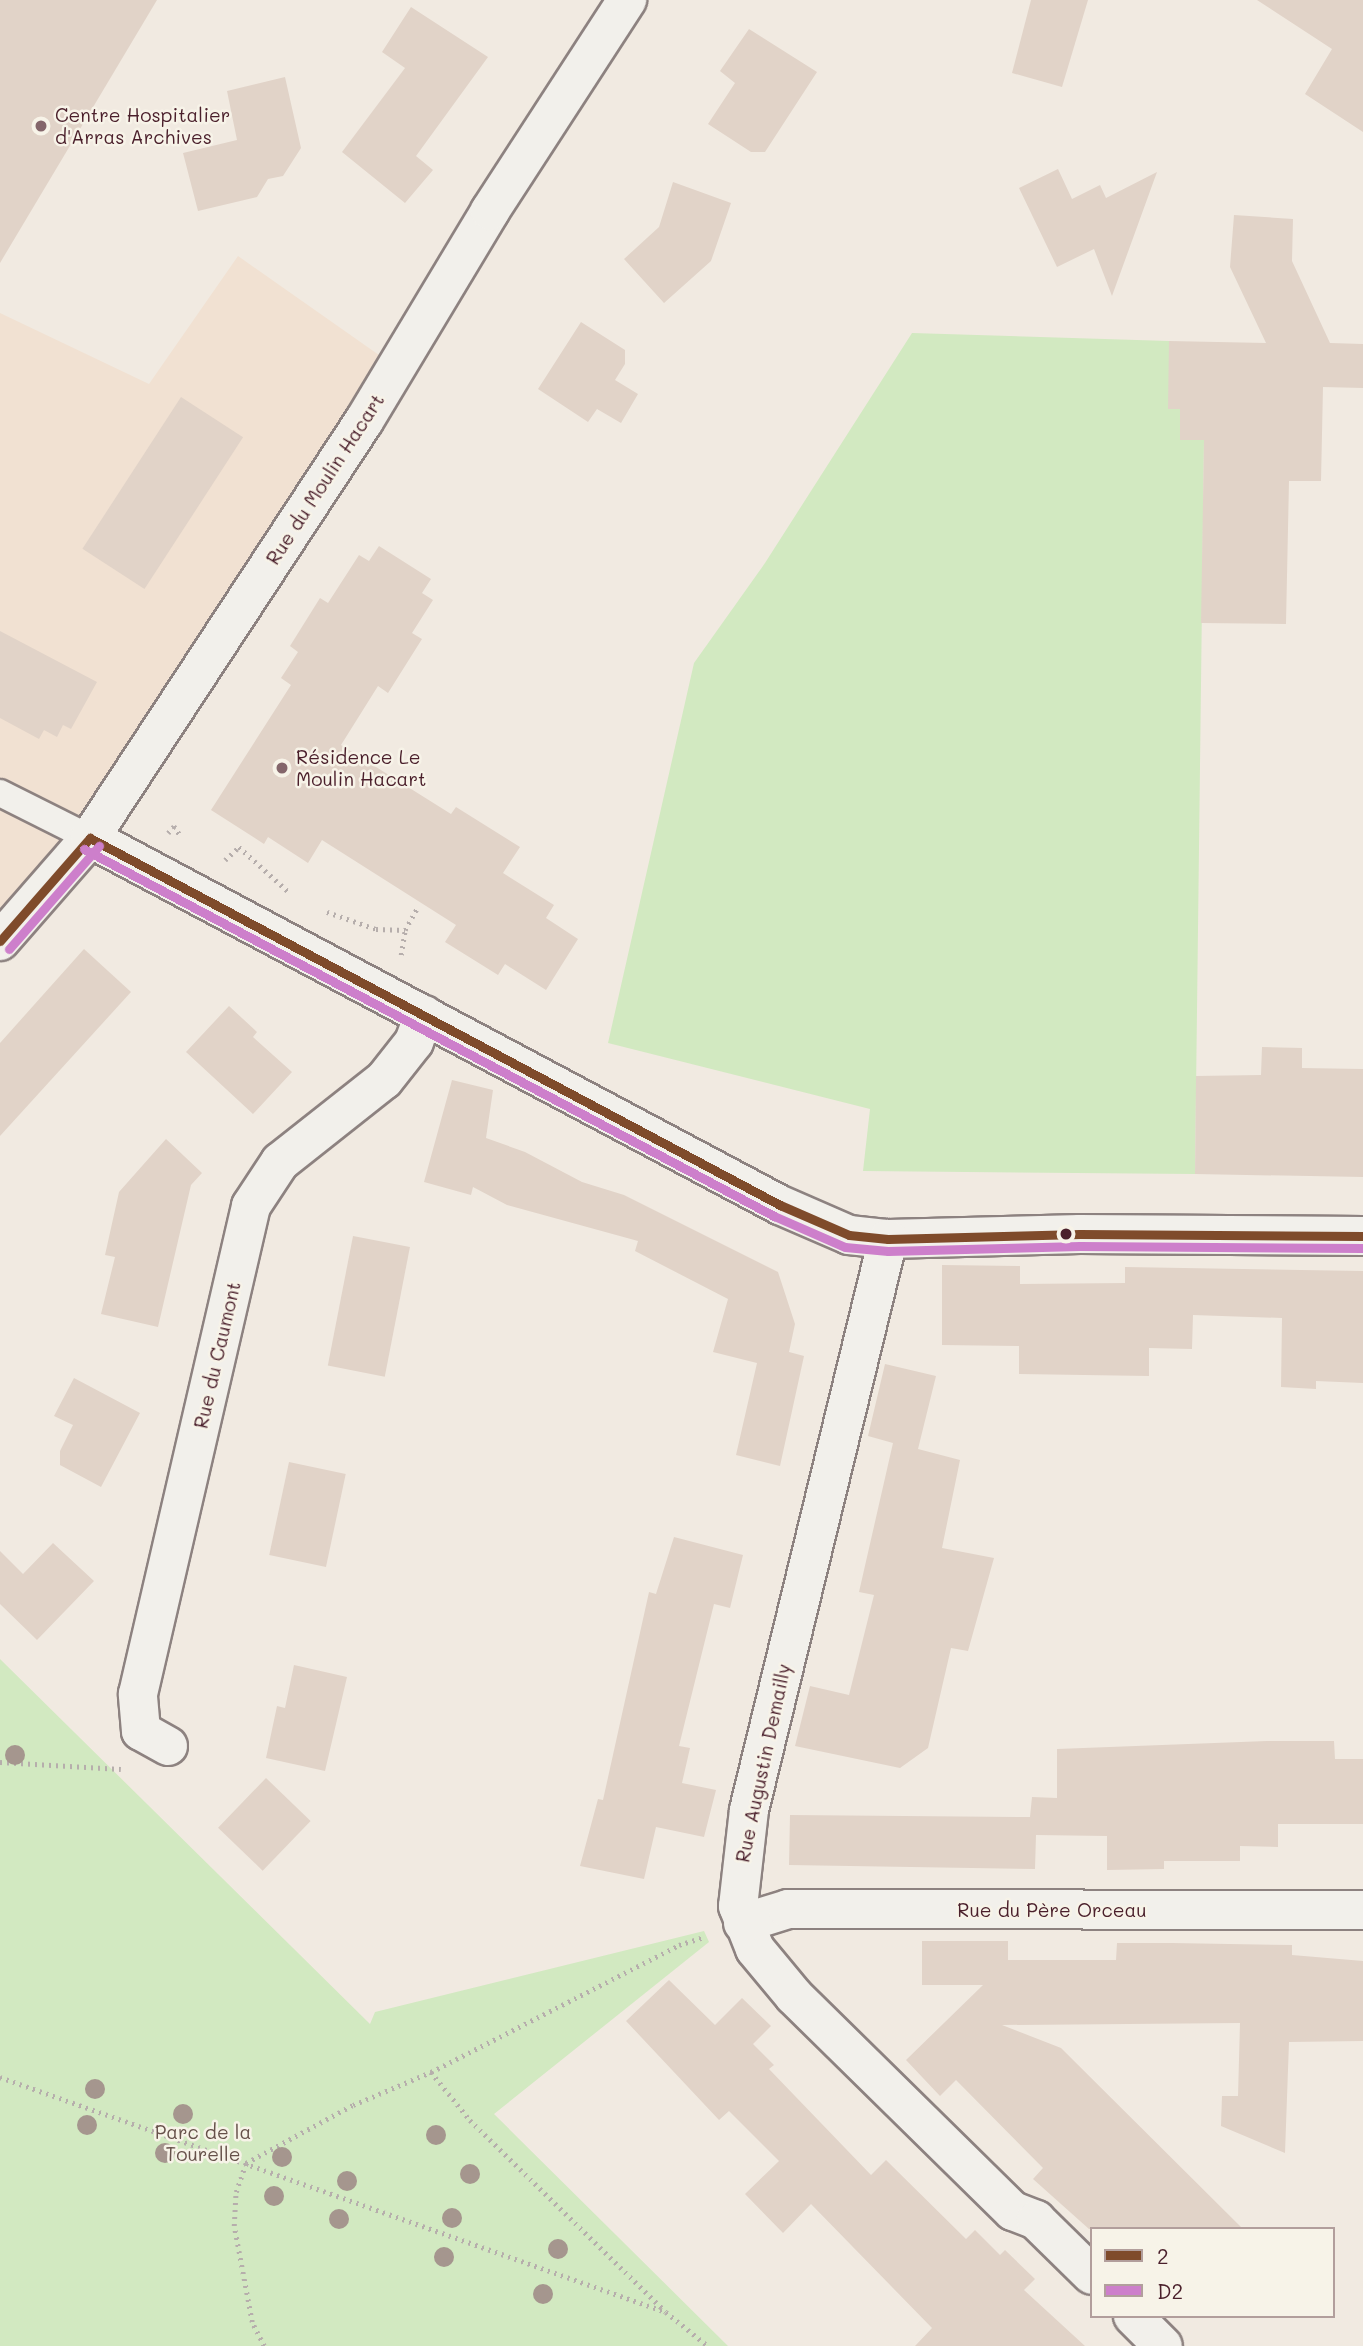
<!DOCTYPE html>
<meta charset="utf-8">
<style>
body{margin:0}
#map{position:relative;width:1363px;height:2346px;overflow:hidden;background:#f1eae1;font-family:Mali,sans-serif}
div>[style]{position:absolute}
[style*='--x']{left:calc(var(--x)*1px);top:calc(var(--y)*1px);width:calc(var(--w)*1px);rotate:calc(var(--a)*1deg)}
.built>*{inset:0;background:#f1e1d2}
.green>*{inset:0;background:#d2e9c1}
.building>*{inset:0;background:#e1d3c8;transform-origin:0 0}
.path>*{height:4.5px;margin-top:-2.25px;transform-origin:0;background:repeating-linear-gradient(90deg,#b6aeac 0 2px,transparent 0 7px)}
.roads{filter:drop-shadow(2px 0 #8d8280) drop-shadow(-2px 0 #8d8280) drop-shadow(0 2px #8d8280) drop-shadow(0 -2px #8d8280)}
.lane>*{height:26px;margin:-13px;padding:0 13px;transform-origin:13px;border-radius:13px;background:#f2f0eb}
.street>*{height:38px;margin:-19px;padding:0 19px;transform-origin:19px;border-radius:19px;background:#f2f0eb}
.bus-1>*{height:9px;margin:-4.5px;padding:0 4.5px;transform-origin:4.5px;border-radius:4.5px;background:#7f4b2b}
.bus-2>*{height:9px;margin:-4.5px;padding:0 4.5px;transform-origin:4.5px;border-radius:4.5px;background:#cd7fcb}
.trees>*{width:20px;height:20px;margin:-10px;border-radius:50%;background:#a5968e}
.dots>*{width:19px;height:19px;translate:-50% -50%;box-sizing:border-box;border:4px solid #f7f3e8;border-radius:50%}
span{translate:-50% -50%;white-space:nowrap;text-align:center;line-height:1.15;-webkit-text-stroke:5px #f7f3e8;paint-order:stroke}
.poi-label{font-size:19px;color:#4a1f2b}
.left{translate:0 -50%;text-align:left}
.street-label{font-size:19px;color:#4a1f2b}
.park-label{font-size:19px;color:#66514a}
.legend{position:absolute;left:1090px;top:2227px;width:245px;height:91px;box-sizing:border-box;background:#f7f3e8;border:2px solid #b29e9c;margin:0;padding:9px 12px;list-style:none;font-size:21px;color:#4a1f2b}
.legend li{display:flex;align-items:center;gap:14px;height:35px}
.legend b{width:35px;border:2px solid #b29e9c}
</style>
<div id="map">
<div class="built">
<div style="clip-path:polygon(238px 256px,396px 367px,0 941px,0 313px,149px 384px)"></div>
</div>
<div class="green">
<div style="clip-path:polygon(912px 333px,1169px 341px,1180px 409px,1180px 439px,1204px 440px,1195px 1174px,863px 1171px,870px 1109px,608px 1043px,694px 663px,765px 563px)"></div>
<div style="clip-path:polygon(0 1659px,370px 2024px,375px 2012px,704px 1931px,709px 1942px,494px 2114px,728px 2346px,0 2346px)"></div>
</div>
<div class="building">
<div style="clip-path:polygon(0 0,157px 0,0 263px)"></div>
<div style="clip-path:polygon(1031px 0,1088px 0,1062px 87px,1012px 73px)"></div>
<div style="clip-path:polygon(1257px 0,1363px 0,1363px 132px,1305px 94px,1332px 49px)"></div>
<div style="clip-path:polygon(411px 7px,488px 57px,416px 156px,433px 170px,405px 203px,342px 152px,405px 68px,382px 52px)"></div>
<div style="clip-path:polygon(749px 29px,817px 72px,765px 152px,751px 152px,708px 124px,735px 83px,720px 71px)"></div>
<div style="clip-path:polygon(285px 77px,301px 148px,283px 176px,268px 179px,257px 197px,198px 211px,183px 153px,237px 140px,227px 91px)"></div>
<div style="clip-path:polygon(1058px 169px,1072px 199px,1100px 185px,1106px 198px,1157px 172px,1112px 296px,1094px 249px,1057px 267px,1019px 188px)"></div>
<div style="clip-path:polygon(673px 182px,731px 203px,711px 261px,664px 303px,624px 259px,659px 227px)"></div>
<div style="clip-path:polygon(1234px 215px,1293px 219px,1292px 261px,1330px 343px,1363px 344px,1363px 388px,1323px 387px,1321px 481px,1289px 481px,1286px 624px,1201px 623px,1204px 440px,1180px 440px,1180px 409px,1168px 409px,1169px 341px,1266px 343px,1230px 267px)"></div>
<div style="clip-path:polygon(581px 322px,625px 350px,625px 364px,615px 380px,638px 394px,621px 423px,597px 409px,588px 422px,538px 389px)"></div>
<div style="left:181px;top:397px;width:74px;height:181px;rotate:33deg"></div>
<div style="clip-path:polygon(379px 546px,431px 579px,422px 593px,433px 600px,412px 633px,422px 639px,388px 693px,378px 686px,341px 745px,451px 814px,456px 807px,520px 847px,503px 873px,554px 905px,546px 918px,578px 939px,546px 990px,505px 964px,498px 975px,445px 942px,456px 925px,322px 840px,308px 863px,268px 837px,264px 844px,211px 810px,291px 685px,281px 678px,298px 652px,290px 646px,320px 598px,328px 603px,359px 555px,369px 561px)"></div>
<div style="clip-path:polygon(0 631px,97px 682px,71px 729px,63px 725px,57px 737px,44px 730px,39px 739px,0 718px)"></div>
<div style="clip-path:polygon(84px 949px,131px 992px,0 1136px,0 1043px)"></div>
<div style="clip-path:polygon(229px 1006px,257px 1032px,253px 1037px,292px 1072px,253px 1114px,186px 1052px)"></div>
<div style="clip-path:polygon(1262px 1047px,1302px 1048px,1302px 1068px,1363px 1069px,1363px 1177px,1195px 1174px,1196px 1076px,1261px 1075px)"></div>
<div style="clip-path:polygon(452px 1080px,493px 1090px,486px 1138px,525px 1152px,582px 1182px,624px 1195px,778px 1272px,795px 1324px,789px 1352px,804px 1356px,780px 1466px,736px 1455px,757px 1363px,713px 1352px,728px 1299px,635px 1251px,638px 1241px,507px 1205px,473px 1187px,471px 1195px,424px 1182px)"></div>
<div style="clip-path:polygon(166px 1139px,202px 1173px,191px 1185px,158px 1327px,101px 1314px,115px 1257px,105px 1255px,119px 1192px)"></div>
<div style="left:353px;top:1236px;width:58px;height:132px;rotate:11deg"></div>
<div style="clip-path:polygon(942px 1265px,1020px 1266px,1020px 1284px,1125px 1283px,1125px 1267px,1363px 1271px,1363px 1383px,1316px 1381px,1316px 1389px,1281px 1387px,1282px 1318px,1193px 1315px,1192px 1349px,1149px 1348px,1149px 1376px,1019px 1374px,1019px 1346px,942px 1345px)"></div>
<div style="clip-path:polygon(885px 1364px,936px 1376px,918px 1449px,960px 1460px,942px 1548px,994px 1558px,968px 1651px,951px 1648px,928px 1748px,900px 1768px,795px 1746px,810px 1686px,849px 1695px,874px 1595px,859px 1592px,893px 1443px,868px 1436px)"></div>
<div style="clip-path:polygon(74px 1378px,140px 1413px,101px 1487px,60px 1465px,60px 1451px,73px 1425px,54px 1416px)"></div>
<div style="left:289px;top:1462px;width:58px;height:95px;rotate:12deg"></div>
<div style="clip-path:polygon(674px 1537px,743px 1555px,730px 1608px,714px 1604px,679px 1746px,690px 1748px,682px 1783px,716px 1790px,704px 1837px,656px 1827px,644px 1879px,580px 1866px,598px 1799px,603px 1800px,649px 1592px,656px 1594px)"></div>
<div style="clip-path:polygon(53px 1543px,94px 1581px,37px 1640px,0 1604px,0 1551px,23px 1574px)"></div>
<div style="clip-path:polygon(294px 1665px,347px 1677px,325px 1771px,266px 1758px,277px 1706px,285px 1708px)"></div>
<div style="clip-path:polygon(1267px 1741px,1334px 1741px,1335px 1759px,1363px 1759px,1363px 1824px,1278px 1824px,1278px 1847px,1240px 1846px,1240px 1861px,1164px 1861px,1164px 1869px,1107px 1870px,1107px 1836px,1036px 1835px,1035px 1869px,789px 1865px,790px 1815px,1030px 1817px,1032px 1797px,1057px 1798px,1057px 1749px)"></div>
<div style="left:266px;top:1778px;width:62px;height:69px;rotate:44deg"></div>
<div style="clip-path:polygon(922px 1941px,1008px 1941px,1008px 1960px,1116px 1960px,1117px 1943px,1172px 1943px,1292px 1945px,1292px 1955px,1363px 1961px,1363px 2041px,1289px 2042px,1285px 2153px,1221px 2126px,1222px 2096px,1238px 2096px,1240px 2023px,1002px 2025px,1061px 2048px,1243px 2229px,1089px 2229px,1033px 2179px,1043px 2168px,956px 2080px,940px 2096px,906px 2060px,983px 1985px,922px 1985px)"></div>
<div style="clip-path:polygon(669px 1980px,715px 2025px,742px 1998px,771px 2026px,753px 2044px,774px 2065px,769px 2069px,871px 2175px,886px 2160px,966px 2239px,975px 2230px,1000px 2255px,1005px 2250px,1035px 2279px,1024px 2290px,1085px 2346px,915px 2346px,932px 2328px,811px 2204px,783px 2233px,745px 2194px,779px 2161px,729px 2111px,719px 2120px,626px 2021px)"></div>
</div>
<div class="path">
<div style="--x:168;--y:833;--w:9;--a:-49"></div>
<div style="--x:174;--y:826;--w:11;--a:56"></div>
<div style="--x:225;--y:860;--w:19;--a:-43"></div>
<div style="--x:239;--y:847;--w:67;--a:42"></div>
<div style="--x:327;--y:912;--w:52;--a:19.1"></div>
<div style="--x:376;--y:929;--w:29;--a:2"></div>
<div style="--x:405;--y:930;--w:26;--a:-61"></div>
<div style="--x:401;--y:955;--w:25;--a:-81"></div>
<div style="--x:0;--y:1762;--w:121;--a:3.3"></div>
<div style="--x:431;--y:2072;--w:62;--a:50.9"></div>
<div style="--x:470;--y:2120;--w:274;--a:44.4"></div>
<div style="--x:666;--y:2312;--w:54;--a:39"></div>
<div style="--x:0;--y:2077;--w:706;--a:19.44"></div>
<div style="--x:264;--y:2346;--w:27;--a:-117"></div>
<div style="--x:252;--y:2322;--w:98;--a:-100.6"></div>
<div style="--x:234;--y:2226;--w:34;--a:-87"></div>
<div style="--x:236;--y:2192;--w:31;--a:-71"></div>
<div style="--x:246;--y:2163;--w:122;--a:-28.5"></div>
<div style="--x:353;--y:2105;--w:85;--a:-22.9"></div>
<div style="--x:431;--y:2072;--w:279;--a:-27.1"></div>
<div style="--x:679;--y:1945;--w:25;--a:-18"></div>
</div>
<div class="roads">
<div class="lane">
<div style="--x:0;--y:793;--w:101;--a:26.6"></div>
</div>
<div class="street">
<div style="--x:90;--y:838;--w:782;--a:28.01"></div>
<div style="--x:780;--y:1205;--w:75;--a:23.5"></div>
<div style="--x:849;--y:1235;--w:39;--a:6"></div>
<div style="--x:888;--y:1239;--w:192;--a:-1.5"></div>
<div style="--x:1080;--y:1234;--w:283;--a:0.4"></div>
<div style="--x:0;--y:941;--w:137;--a:-48.9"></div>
<div style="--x:90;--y:838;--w:499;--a:-56.7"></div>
<div style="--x:364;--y:421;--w:245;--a:-59"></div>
<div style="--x:490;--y:211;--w:252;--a:-57"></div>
<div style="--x:888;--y:1239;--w:588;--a:103.68"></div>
<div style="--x:749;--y:1810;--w:97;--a:96.5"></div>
<div style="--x:738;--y:1906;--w:46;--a:68.4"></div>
<div style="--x:755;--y:1949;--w:61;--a:50.3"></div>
<div style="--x:794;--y:1996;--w:307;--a:44.5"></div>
<div style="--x:1013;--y:2211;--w:25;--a:21"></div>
<div style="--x:1036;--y:2220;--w:78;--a:44.5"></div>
<div style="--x:168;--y:1746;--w:31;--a:-151"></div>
<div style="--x:141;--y:1731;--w:37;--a:-95"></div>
<div style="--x:138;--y:1694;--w:501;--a:-76.96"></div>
<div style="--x:251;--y:1206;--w:53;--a:-56.6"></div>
<div style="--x:280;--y:1162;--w:132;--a:-38.3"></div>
<div style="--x:384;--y:1080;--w:48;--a:-51.7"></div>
<div style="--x:414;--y:1042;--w:29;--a:-70"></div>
<div style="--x:743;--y:1923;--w:47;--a:-17.3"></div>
<div style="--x:788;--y:1909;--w:575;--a:0.1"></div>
<div style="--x:1133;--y:2316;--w:42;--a:45"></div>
</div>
</div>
<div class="bus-1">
<div style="--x:90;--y:838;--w:782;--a:28.01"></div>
<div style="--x:780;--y:1205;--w:75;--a:23.5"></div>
<div style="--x:849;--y:1235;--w:39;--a:6"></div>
<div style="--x:888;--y:1239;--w:192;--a:-1.5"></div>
<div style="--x:1080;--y:1234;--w:283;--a:0.4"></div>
<div style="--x:0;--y:941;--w:137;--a:-48.9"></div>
</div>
<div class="bus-2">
<div style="--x:84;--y:849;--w:782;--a:28.01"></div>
<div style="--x:774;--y:1216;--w:77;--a:23.6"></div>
<div style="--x:845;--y:1247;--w:43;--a:5.3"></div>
<div style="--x:888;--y:1251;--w:192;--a:-1.5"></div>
<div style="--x:1080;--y:1246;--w:283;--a:0.4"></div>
<div style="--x:9;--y:949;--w:137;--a:-48.9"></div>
</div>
<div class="trees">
<div style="left:15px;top:1755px"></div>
<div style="left:95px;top:2089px"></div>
<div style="left:183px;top:2114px"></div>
<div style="left:87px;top:2125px"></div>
<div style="left:436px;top:2135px"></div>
<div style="left:165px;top:2153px"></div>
<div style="left:282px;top:2157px"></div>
<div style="left:470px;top:2174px"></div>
<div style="left:347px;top:2181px"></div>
<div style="left:274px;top:2196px"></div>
<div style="left:452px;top:2218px"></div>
<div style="left:339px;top:2219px"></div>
<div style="left:558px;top:2249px"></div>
<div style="left:444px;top:2257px"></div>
<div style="left:543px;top:2294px"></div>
</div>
<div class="dots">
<div style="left:41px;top:126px;background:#84666b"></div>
<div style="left:282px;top:768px;background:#84666b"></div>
<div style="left:1066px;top:1234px;background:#4a1f2b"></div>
</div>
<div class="poi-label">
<span class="left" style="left:55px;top:126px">Centre Hospitalier<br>d'Arras Archives</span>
<span class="left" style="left:296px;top:768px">Résidence Le<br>Moulin Hacart</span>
</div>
<div class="street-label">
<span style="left:325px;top:479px;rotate:-57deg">Rue du Moulin Hacart</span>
<span style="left:217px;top:1355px;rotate:-77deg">Rue du Caumont</span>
<span style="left:763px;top:1763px;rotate:-78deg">Rue Augustin Demailly</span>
<span style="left:1052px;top:1910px">Rue du Père Orceau</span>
</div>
<div class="park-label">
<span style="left:203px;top:2143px">Parc de la<br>Tourelle</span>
</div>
<ul class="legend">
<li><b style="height:9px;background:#7f4b2b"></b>2</li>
<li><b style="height:9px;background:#cd7fcb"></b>D2</li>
</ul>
</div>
